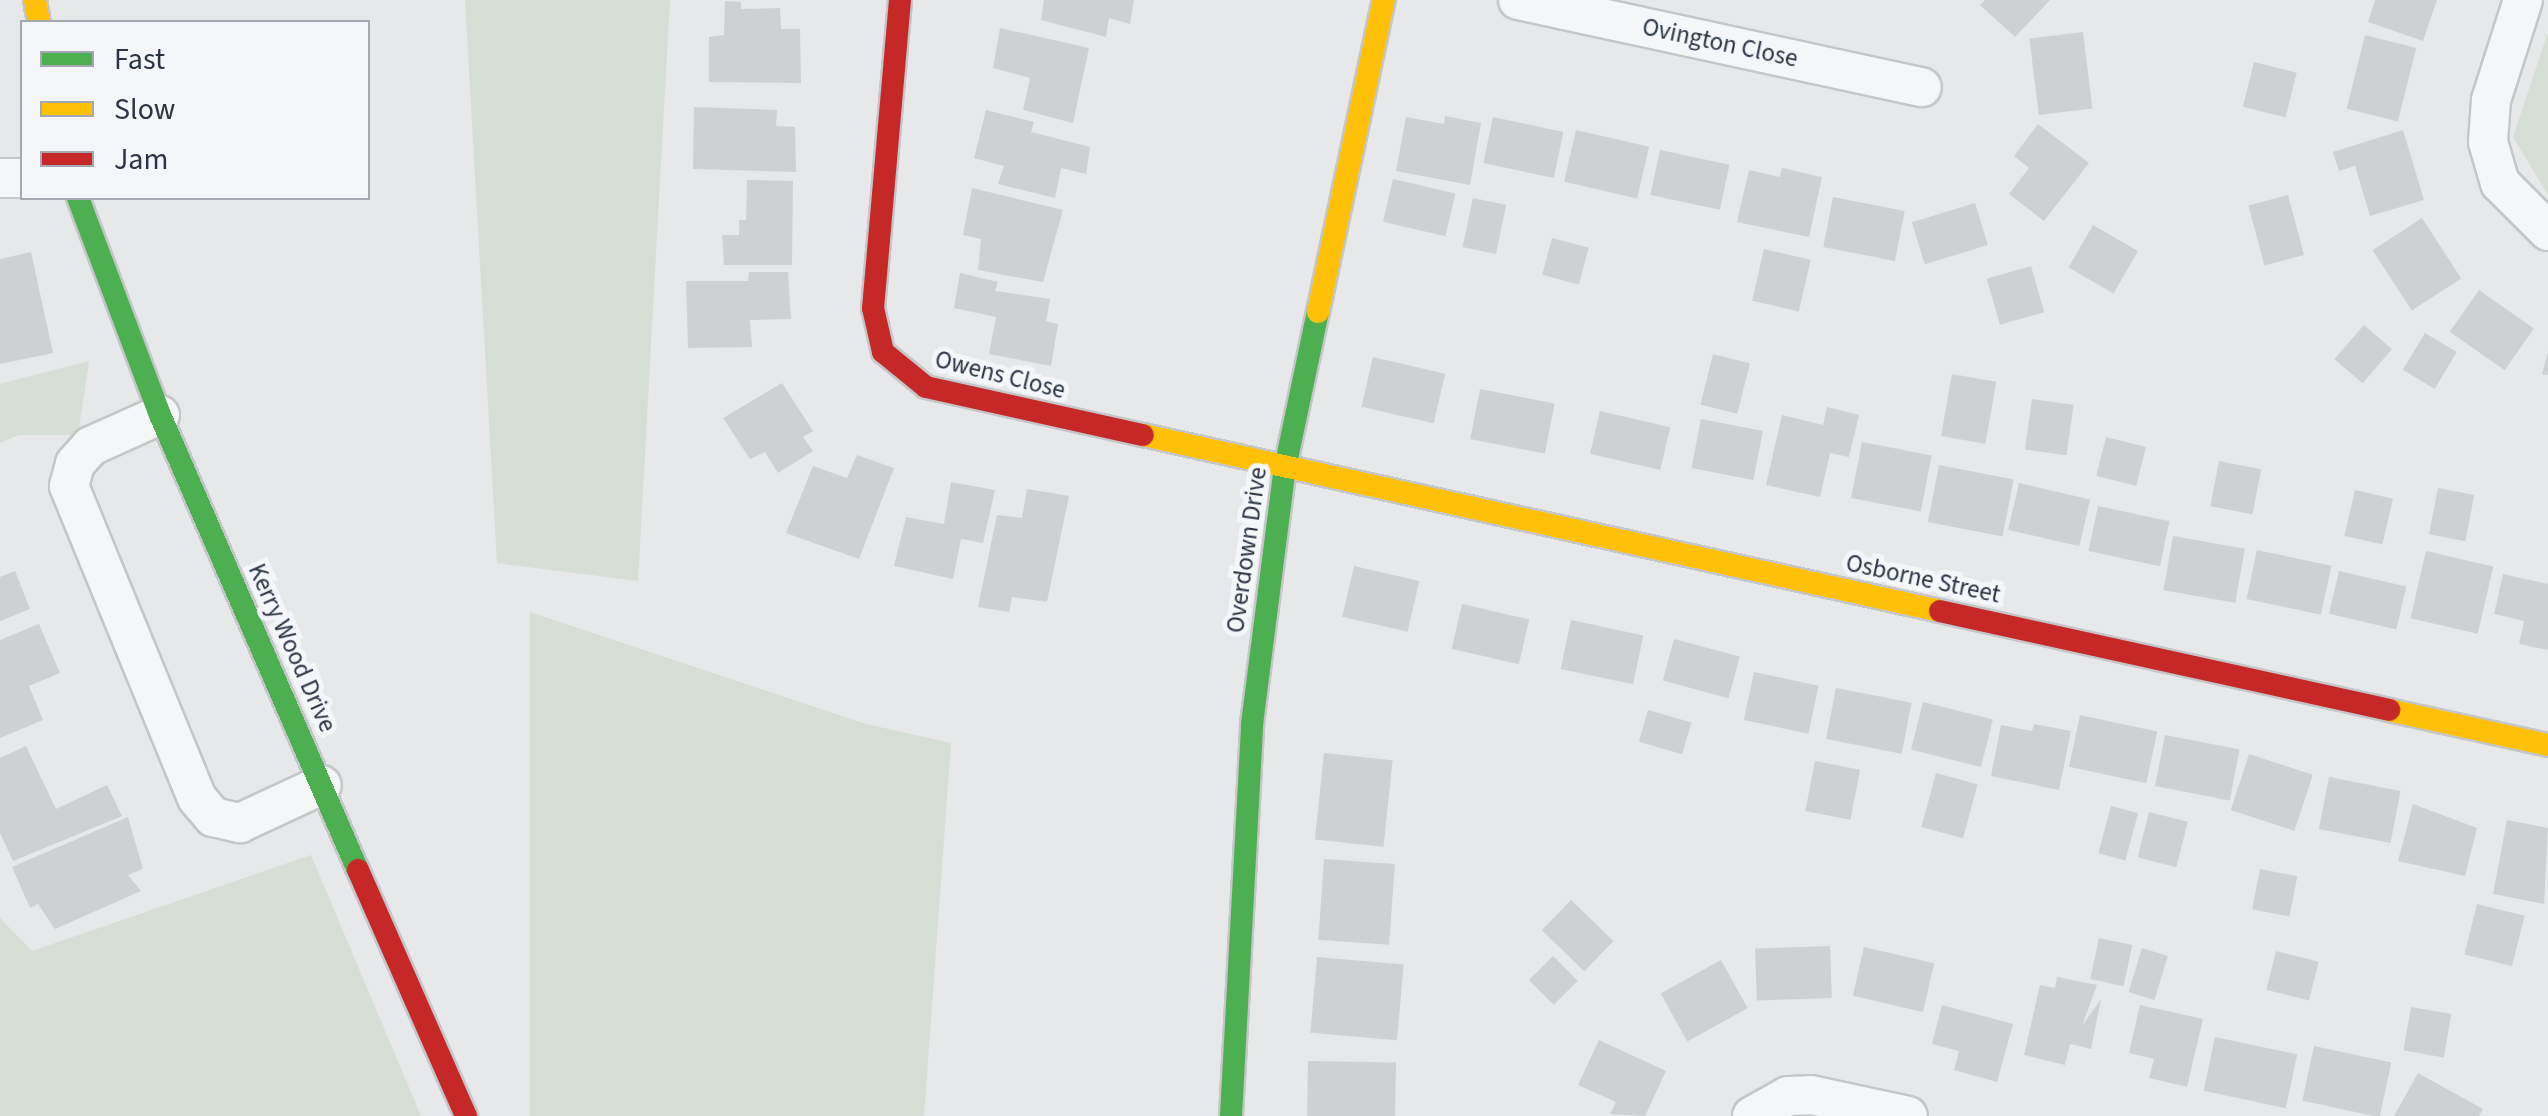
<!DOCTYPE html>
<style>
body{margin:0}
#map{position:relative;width:2548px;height:1116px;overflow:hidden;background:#e6e8ea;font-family:"Source Sans 3",sans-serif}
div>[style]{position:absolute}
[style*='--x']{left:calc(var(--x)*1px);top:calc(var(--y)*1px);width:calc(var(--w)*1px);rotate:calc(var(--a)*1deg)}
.green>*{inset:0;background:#d6ded6}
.building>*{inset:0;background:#ced0d3;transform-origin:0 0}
.roads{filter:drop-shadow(2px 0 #c4c6c8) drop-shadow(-2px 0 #c4c6c8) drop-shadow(0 2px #c4c6c8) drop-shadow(0 -2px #c4c6c8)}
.street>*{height:38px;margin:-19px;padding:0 19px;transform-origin:19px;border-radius:19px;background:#f5f6f7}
.fast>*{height:22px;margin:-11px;padding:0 11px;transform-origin:11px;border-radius:11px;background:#4caf50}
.slow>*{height:22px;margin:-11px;padding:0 11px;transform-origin:11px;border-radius:11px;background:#ffc107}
.jam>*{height:22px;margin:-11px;padding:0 11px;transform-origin:11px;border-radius:11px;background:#c62828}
span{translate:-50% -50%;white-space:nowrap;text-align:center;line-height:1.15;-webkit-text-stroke:10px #f4f6f9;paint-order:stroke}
.street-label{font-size:25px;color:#2b3445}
.legend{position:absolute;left:20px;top:20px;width:350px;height:180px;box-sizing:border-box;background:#f4f6f9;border:2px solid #a4a8b1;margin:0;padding:12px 18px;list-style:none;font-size:30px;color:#2b3445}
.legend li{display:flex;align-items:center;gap:20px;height:50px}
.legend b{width:50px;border:2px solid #a4a8b1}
</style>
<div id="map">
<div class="green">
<div style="clip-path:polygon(465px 0,670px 0,638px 581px,497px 563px)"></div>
<div style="clip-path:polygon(2548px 32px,2548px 195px,2513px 137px)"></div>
<div style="clip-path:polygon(89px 361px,78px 435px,19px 435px,0 443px,0 384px)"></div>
<div style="clip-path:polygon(530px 612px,866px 724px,951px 743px,924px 1116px,530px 1116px)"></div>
<div style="clip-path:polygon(311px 855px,421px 1116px,0 1116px,0 918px,32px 951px)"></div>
</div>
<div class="building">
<div style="clip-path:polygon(1044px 0,1134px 0,1130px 24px,1109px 18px,1106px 37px,1041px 20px)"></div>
<div style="clip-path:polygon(1985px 0,2050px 0,2015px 37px,1980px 5px)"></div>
<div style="clip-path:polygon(2375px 0,2437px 0,2423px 41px,2368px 22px)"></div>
<div style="clip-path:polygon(725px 1px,741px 2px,741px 9px,780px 8px,781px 29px,800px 29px,801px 83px,709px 82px,709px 37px,724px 35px)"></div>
<div style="clip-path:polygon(1000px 28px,1089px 48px,1073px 123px,1023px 110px,1030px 78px,993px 68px)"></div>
<div style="left:2083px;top:32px;width:77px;height:54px;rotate:83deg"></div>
<div style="left:2365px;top:35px;width:53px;height:76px;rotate:14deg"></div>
<div style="left:2254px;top:62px;width:44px;height:46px;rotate:14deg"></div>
<div style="clip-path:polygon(694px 107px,777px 110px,776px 126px,795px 127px,796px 172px,693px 169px)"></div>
<div style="clip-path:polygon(986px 110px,1034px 122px,1031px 132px,1090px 147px,1086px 174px,1061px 168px,1055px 198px,998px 184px,1004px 166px,974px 158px)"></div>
<div style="clip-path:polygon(1445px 116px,1481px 123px,1470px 185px,1396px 171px,1406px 117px,1444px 124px)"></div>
<div style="left:1493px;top:117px;width:72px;height:47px;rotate:12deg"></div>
<div style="clip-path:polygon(2038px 124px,2089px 163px,2044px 221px,2009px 194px,2029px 168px,2014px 156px)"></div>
<div style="left:1576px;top:130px;width:75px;height:53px;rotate:13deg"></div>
<div style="clip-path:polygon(2403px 130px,2424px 200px,2370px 216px,2355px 166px,2339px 171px,2333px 152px)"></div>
<div style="left:1660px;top:150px;width:71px;height:46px;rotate:12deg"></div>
<div style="clip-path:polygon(1782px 168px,1822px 177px,1809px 237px,1737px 222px,1749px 170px,1780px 177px)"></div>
<div style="left:1393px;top:179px;width:64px;height:44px;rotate:13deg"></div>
<div style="clip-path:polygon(747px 180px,793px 181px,792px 265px,724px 265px,722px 235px,739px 235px,739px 220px,746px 220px)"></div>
<div style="clip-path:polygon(972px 188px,1063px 210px,1043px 282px,978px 270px,981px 239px,963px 235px)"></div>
<div style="left:2288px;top:195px;width:62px;height:41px;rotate:75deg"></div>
<div style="left:1833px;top:197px;width:73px;height:51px;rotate:11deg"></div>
<div style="left:1473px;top:198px;width:34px;height:50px;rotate:12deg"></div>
<div style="left:1975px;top:203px;width:44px;height:66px;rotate:73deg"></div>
<div style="left:2422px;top:218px;width:72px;height:59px;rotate:57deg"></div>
<div style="left:2093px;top:225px;width:52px;height:49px;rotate:30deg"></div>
<div style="left:1552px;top:238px;width:38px;height:38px;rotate:15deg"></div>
<div style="left:1764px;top:249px;width:48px;height:53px;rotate:13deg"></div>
<div style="clip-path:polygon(31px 252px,53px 353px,0 364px,0 259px)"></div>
<div style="left:2031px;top:266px;width:48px;height:46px;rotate:74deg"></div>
<div style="clip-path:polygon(749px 272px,788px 272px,791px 319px,750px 320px,752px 347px,688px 348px,686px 281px,748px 281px)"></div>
<div style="clip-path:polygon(960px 273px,998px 282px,995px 291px,1050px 299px,1046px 321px,1058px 324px,1051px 366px,989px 354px,996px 317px,954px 308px)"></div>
<div style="left:2479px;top:290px;width:67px;height:51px;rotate:35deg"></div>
<div style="left:2364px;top:325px;width:37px;height:45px;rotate:41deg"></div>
<div style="left:2425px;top:333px;width:37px;height:43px;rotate:31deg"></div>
<div style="clip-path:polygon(2548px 351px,2548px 375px,2542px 374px)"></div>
<div style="left:1713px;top:354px;width:38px;height:52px;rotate:14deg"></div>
<div style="left:1373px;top:357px;width:74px;height:51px;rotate:13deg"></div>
<div style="left:1952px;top:374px;width:45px;height:63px;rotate:10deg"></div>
<div style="clip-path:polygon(782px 383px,813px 431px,803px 437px,813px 451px,778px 473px,765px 452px,750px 459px,723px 418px)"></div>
<div style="left:1480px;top:389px;width:76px;height:51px;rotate:11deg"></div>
<div style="left:2032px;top:399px;width:42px;height:51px;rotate:8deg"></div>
<div style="clip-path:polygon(1827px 407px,1859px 415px,1849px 457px,1830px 453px,1820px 497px,1766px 485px,1782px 415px,1823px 425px)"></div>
<div style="left:1600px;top:411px;width:72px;height:44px;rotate:13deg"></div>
<div style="left:1701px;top:419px;width:63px;height:50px;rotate:11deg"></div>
<div style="left:2106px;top:437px;width:41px;height:40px;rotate:14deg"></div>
<div style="left:1862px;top:442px;width:71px;height:57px;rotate:11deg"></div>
<div style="clip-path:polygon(857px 455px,894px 468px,859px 559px,786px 533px,813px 466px,847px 478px)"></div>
<div style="left:2219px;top:461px;width:43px;height:46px;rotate:11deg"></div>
<div style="left:1939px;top:465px;width:76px;height:58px;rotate:11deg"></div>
<div style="clip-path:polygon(951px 482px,995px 490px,983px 543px,961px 539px,953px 579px,894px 566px,906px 517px,944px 524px)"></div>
<div style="left:2019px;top:483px;width:73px;height:48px;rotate:13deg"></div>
<div style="left:2438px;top:488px;width:37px;height:47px;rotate:11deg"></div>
<div style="clip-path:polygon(1027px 489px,1069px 496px,1047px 602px,1012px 597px,1009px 612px,978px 607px,997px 515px,1022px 518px)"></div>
<div style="left:2355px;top:490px;width:39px;height:47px;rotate:13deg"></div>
<div style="left:2098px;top:506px;width:73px;height:46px;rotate:12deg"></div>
<div style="left:2173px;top:536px;width:73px;height:55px;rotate:10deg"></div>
<div style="left:2257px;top:550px;width:76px;height:50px;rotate:12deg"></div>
<div style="left:2426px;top:551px;width:69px;height:69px;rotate:13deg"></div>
<div style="left:1354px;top:566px;width:67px;height:52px;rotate:13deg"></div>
<div style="clip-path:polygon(15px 571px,30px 609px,0 621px,0 577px)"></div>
<div style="left:2339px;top:571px;width:69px;height:44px;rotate:13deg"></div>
<div style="clip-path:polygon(2503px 574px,2548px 584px,2548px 650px,2519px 644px,2524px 621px,2494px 614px)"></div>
<div style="left:1462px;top:604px;width:69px;height:46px;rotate:13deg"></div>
<div style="left:1571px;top:620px;width:74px;height:50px;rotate:12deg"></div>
<div style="clip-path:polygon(39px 624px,60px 673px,29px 686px,43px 720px,0 738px,0 640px)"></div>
<div style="left:1674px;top:639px;width:68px;height:43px;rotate:15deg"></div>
<div style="left:1754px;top:672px;width:66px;height:49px;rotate:12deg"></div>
<div style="left:1836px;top:688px;width:77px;height:52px;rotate:11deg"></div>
<div style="left:1923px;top:702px;width:72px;height:49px;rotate:14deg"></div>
<div style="left:1648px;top:710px;width:45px;height:33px;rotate:16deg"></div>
<div style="left:2080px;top:715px;width:79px;height:53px;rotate:12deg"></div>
<div style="clip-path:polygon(2034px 724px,2071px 731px,2059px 790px,1991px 776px,2001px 725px,2032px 731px)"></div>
<div style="left:2165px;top:735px;width:76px;height:52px;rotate:11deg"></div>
<div style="clip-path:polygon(26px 746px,56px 809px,107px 785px,122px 816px,13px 861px,0 833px,0 758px)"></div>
<div style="left:1324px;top:753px;width:69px;height:87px;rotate:6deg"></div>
<div style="left:2249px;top:754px;width:67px;height:59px;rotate:18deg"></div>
<div style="left:1815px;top:761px;width:46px;height:51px;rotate:11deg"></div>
<div style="left:1936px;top:773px;width:43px;height:56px;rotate:15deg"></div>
<div style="left:2329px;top:777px;width:73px;height:53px;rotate:11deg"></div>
<div style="clip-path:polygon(2413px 804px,2477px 828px,2465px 876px,2398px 861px)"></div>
<div style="left:2111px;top:806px;width:28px;height:49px;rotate:15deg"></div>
<div style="left:2149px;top:812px;width:40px;height:47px;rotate:14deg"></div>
<div style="clip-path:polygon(128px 817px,143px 869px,128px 875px,141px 891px,55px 929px,38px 904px,30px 908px,12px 867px)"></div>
<div style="clip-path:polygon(2507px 820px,2548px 828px,2544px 904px,2493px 894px)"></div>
<div style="left:1324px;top:859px;width:71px;height:81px;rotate:4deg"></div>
<div style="left:2260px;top:869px;width:38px;height:41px;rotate:11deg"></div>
<div style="left:1571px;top:900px;width:59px;height:42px;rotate:44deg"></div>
<div style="left:2477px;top:904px;width:49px;height:52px;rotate:14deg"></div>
<div style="left:2099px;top:938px;width:34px;height:42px;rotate:12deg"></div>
<div style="left:1830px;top:946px;width:52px;height:75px;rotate:88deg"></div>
<div style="left:1864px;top:947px;width:72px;height:50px;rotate:13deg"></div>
<div style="left:2142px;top:948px;width:27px;height:46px;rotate:17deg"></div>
<div style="left:2276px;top:951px;width:44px;height:40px;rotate:14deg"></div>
<div style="left:1553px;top:956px;width:35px;height:34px;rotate:45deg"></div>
<div style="left:1317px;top:957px;width:87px;height:76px;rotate:5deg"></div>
<div style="left:1721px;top:960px;width:55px;height:69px;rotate:61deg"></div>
<div style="clip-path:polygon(2057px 977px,2097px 985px,2082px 1026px,2101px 999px,2091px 1049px,2070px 1044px,2065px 1065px,2024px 1055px,2040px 985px,2055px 988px)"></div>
<div style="clip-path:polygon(1942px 1005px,2013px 1024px,1997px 1082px,1954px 1070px,1959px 1051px,1932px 1044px)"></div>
<div style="clip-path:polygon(2140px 1005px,2203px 1019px,2187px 1087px,2149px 1078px,2154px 1059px,2129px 1053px)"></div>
<div style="left:2411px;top:1007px;width:41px;height:44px;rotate:10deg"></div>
<div style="left:2215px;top:1037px;width:84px;height:55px;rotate:12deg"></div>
<div style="clip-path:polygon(1599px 1040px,1666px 1071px,1645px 1116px,1610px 1114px,1616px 1102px,1578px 1085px)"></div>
<div style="left:2314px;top:1046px;width:79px;height:56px;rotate:12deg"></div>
<div style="left:1308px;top:1061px;width:88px;height:55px;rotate:1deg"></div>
<div style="clip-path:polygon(2418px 1073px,2483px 1109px,2479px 1116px,2394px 1116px)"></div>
</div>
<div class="roads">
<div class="street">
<div style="--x:1518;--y:0;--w:413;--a:12.2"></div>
<div style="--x:2523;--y:0;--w:105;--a:107.7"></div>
<div style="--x:2491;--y:100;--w:42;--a:94.1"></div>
<div style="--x:2488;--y:142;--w:43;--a:73.7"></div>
<div style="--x:2500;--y:183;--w:68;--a:45"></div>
<div style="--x:0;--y:178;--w:22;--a:0"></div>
<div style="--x:160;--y:415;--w:76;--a:155.8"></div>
<div style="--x:91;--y:446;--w:24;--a:132"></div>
<div style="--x:75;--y:464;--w:23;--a:105"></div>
<div style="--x:69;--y:486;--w:337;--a:67.7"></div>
<div style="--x:197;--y:798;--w:25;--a:50"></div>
<div style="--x:213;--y:817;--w:28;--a:13"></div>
<div style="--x:240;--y:823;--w:90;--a:-24.9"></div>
<div style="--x:1752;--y:1116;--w:41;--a:-29.1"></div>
<div style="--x:1788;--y:1096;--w:23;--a:-2"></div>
<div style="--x:1811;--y:1095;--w:99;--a:12.2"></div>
</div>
<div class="fast">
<div style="--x:78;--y:198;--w:232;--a:69.3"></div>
<div style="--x:160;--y:415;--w:496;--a:66.5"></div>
<div style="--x:1231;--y:1116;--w:393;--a:-86.9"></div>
<div style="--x:1252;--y:724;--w:258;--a:-82.7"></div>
<div style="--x:1285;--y:468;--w:159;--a:-78.1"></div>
</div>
<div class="slow">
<div style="--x:35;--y:0;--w:22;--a:80"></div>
<div style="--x:1318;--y:312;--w:319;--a:-78.1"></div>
<div style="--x:1143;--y:435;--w:816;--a:12.45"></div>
<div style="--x:2389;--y:710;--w:163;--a:12.4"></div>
</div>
<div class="jam">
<div style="--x:900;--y:0;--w:309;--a:95"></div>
<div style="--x:873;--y:308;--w:45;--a:77.2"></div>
<div style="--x:883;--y:352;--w:55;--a:39.1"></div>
<div style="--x:926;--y:387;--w:222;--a:12.5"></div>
<div style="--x:1940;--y:611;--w:460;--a:12.4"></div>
<div style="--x:358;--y:870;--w:269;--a:66.3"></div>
</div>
</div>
<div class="street-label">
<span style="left:1720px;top:43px;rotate:12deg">Ovington Close</span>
<span style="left:1000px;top:375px;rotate:14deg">Owens Close</span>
<span style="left:1247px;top:550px;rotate:-82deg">Overdown Drive</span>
<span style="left:1923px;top:579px;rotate:12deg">Osborne Street</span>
<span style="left:292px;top:648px;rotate:66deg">Kerry Wood Drive</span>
</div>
<ul class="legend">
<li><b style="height:12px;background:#4caf50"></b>Fast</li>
<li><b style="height:12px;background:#ffc107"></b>Slow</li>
<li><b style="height:12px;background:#c62828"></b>Jam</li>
</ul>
</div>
